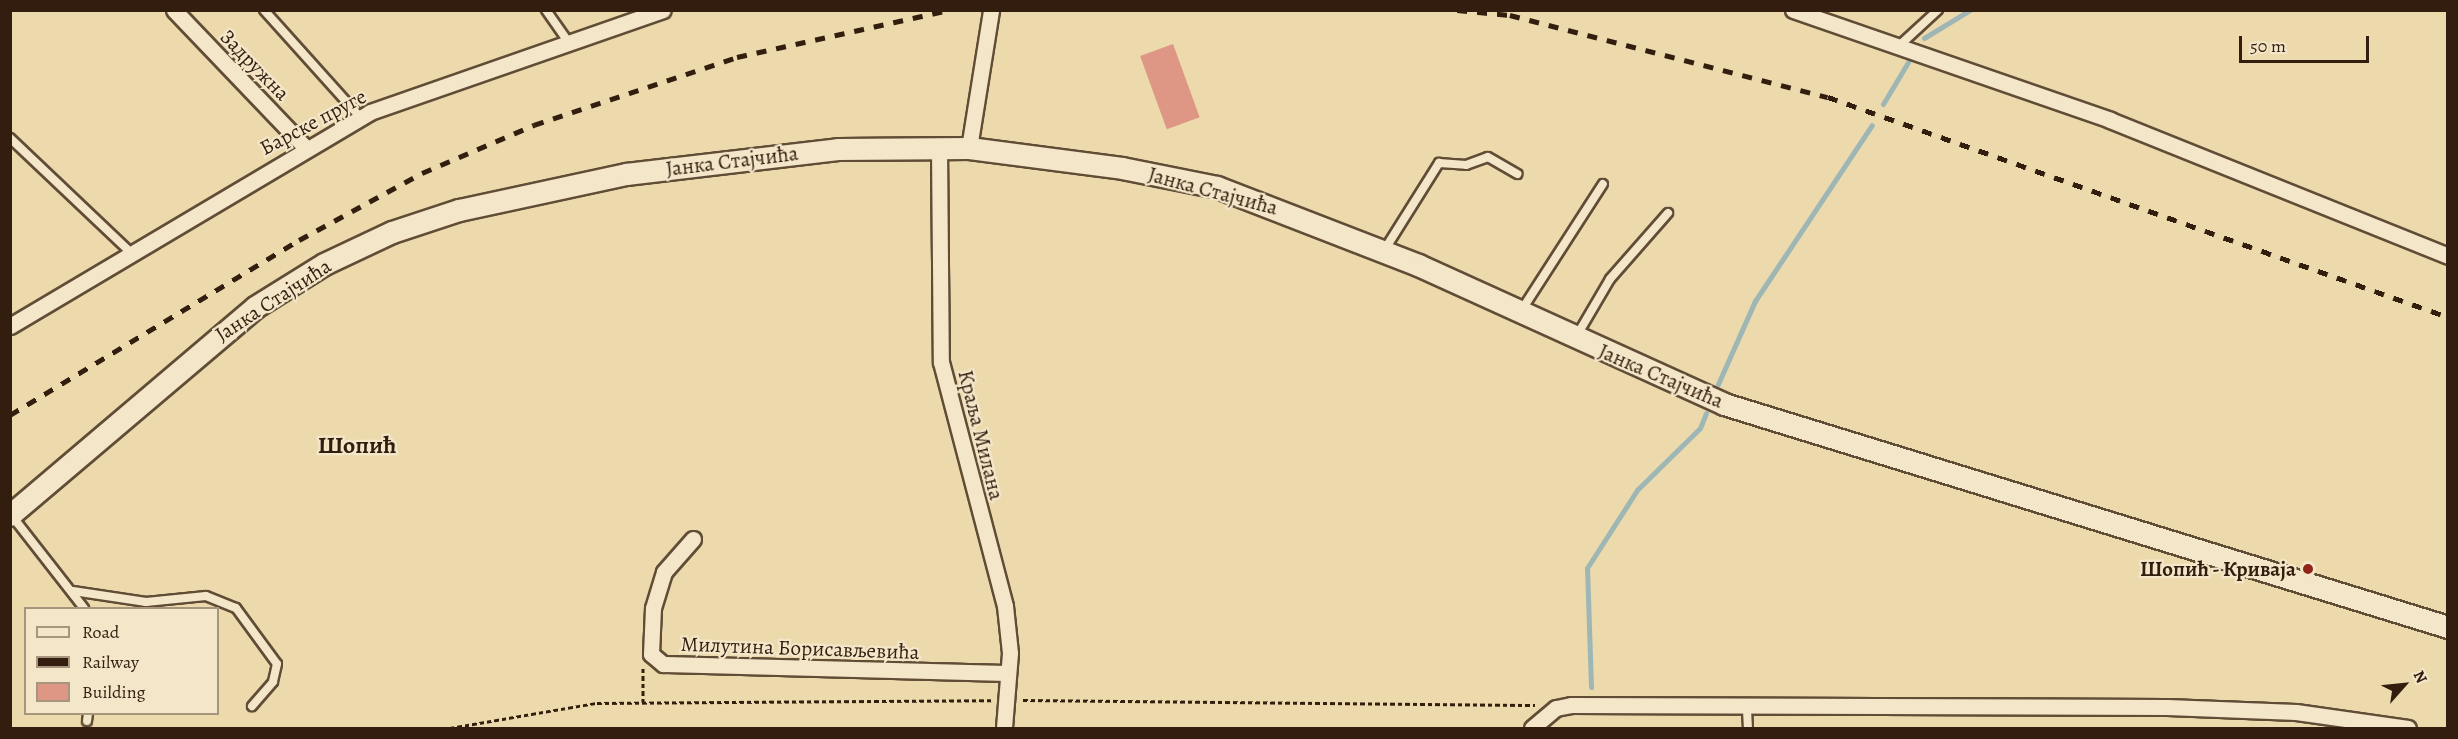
<!DOCTYPE html>
<meta charset="utf-8">
<style>
body{margin:0}
#map{position:relative;width:2458px;height:739px;overflow:hidden;background:#ecd9ac;font-family:Alegreya,serif}
div>[style]{position:absolute}
[style*='--x']{left:calc(var(--x)*1px);top:calc(var(--y)*1px);width:calc(var(--w)*1px);rotate:calc(var(--a)*1deg)}
.stream>*{height:5px;margin:-2.5px;padding:0 2.5px;transform-origin:2.5px;border-radius:2.5px;background:#9eb7b5}
.building>*{inset:0;background:#de9784;transform-origin:0 0}
.path>*{height:3px;margin-top:-1.5px;transform-origin:0;background:repeating-linear-gradient(90deg,#331d0e 0 4.5px,transparent 0 7.5px)}
.roads{filter:drop-shadow(2px 0 #614c36) drop-shadow(-2px 0 #614c36) drop-shadow(0 2px #614c36) drop-shadow(0 -2px #614c36)}
.lane>*{height:8px;margin:-4px;padding:0 4px;transform-origin:4px;border-radius:4px;background:#f3e6c9}
.street>*{height:15px;margin:-7.5px;padding:0 7.5px;transform-origin:7.5px;border-radius:7.5px;background:#f3e6c9}
.secondary>*{height:21px;margin:-10.5px;padding:0 10.5px;transform-origin:10.5px;border-radius:10.5px;background:#f3e6c9}
.rail>*{height:4.5px;margin-top:-2.25px;transform-origin:0;background:repeating-linear-gradient(90deg,#331d0e 0 10px,transparent 0 20px)}
.dots>*{width:16px;height:16px;translate:-50% -50%;box-sizing:border-box;border:3px solid #f3e6c9;border-radius:50%}
span{translate:-50% -50%;white-space:nowrap;text-align:center;line-height:1.15;-webkit-text-stroke:4.5px #f3e6c9;paint-order:stroke}
.street-label{font-size:21px;color:#331d0e}
.poi-label{font-size:21px;color:#331d0e;font-weight:700}
.right{translate:-100% -50%;text-align:right}
.quarter-label{font-size:24px;color:#331d0e;font-weight:700}
.frame{position:absolute;inset:0;border:12px solid #331d0e;pointer-events:none}
.legend{position:absolute;left:24px;top:607px;width:195px;height:108px;box-sizing:border-box;background:#f3e6c9;border:2px solid #a6967e;margin:0;padding:8px 10px;list-style:none;font-size:18px;color:#331d0e}
.legend li{display:flex;align-items:center;gap:12px;height:30px}
.legend b{width:30px;border:2px solid #a6967e}
.north{position:absolute;left:2374px;top:655px;width:60px;height:60px;-webkit-text-stroke:4px #f3e6c9;paint-order:stroke;rotate:63deg;font-size:16px;font-weight:700;line-height:24px;text-align:center;color:#331d0e}
.north::after{content:'';display:block;margin:auto;width:21px;height:27px;background:#331d0e;clip-path:polygon(50% 0,100% 100%,50% 72%,0 100%)}
.scale{position:absolute;left:2239px;top:36px;width:130px;height:27px;box-sizing:border-box;border:3px solid #331d0e;border-top:0;padding-left:8px;font-size:18px;line-height:21px;white-space:nowrap;color:#331d0e;-webkit-text-stroke:4px #f3e6c9;paint-order:stroke}
</style>
<div id="map">
<div class="stream">
<div style="--x:1924;--y:38;--w:54;--a:-31.3"></div>
<div style="--x:1883;--y:104;--w:49;--a:-59.2"></div>
<div style="--x:1718;--y:384;--w:91;--a:-66"></div>
<div style="--x:1755;--y:301;--w:211;--a:-56.4"></div>
<div style="--x:1591;--y:687;--w:119;--a:-91.9"></div>
<div style="--x:1587;--y:568;--w:93;--a:-57.3"></div>
<div style="--x:1637;--y:490;--w:88;--a:-44.5"></div>
<div style="--x:1700;--y:428;--w:16;--a:-68"></div>
</div>
<div class="building">
<div style="left:1173px;top:44px;width:78px;height:35px;rotate:70deg"></div>
</div>
<div class="path">
<div style="--x:643;--y:668;--w:34;--a:90"></div>
<div style="--x:1023;--y:700;--w:512;--a:0.56"></div>
<div style="--x:450;--y:728;--w:149;--a:-9.7"></div>
<div style="--x:597;--y:703;--w:395;--a:-0.4"></div>
</div>
<div class="roads">
<div class="lane">
<div style="--x:264;--y:10;--w:145;--a:48.1"></div>
<div style="--x:546;--y:10;--w:37;--a:55"></div>
<div style="--x:1901;--y:44;--w:50;--a:-42.6"></div>
<div style="--x:10;--y:138;--w:167;--a:43.5"></div>
<div style="--x:1385;--y:249;--w:102;--a:-57.9"></div>
<div style="--x:1439;--y:163;--w:27;--a:4"></div>
<div style="--x:1466;--y:165;--w:23;--a:-20"></div>
<div style="--x:1488;--y:157;--w:34;--a:30"></div>
<div style="--x:1521;--y:311;--w:151;--a:-57.2"></div>
<div style="--x:1576;--y:337;--w:67;--a:-59.6"></div>
<div style="--x:1610;--y:279;--w:88;--a:-48.7"></div>
<div style="--x:12;--y:516;--w:117;--a:52"></div>
<div style="--x:73;--y:591;--w:74;--a:8.6"></div>
<div style="--x:146;--y:602;--w:60;--a:-5.7"></div>
<div style="--x:206;--y:596;--w:32;--a:22"></div>
<div style="--x:236;--y:608;--w:69;--a:53.8"></div>
<div style="--x:277;--y:664;--w:18;--a:103"></div>
<div style="--x:273;--y:682;--w:32;--a:131"></div>
<div style="--x:1747;--y:710;--w:18;--a:87"></div>
<div style="--x:87;--y:721;--w:7;--a:-82"></div>
</div>
<div class="street">
<div style="--x:174;--y:10;--w:191;--a:46.3"></div>
<div style="--x:1793;--y:10;--w:336;--a:19.1"></div>
<div style="--x:2110;--y:120;--w:364;--a:21.9"></div>
<div style="--x:939;--y:148;--w:214;--a:89.5"></div>
<div style="--x:941;--y:362;--w:252;--a:75.3"></div>
<div style="--x:1005;--y:606;--w:47;--a:83.9"></div>
<div style="--x:1010;--y:653;--w:75;--a:94.6"></div>
<div style="--x:969;--y:148;--w:140;--a:-80.9"></div>
<div style="--x:10;--y:326;--w:419;--a:-30.7"></div>
<div style="--x:370;--y:112;--w:310;--a:-19.2"></div>
<div style="--x:693;--y:539;--w:44;--a:131.3"></div>
<div style="--x:664;--y:572;--w:38;--a:107"></div>
<div style="--x:653;--y:608;--w:46;--a:92.5"></div>
<div style="--x:651;--y:654;--w:16;--a:40"></div>
<div style="--x:663;--y:664;--w:345;--a:1.5"></div>
<div style="--x:1532;--y:728;--w:31;--a:-40"></div>
<div style="--x:1556;--y:708;--w:15;--a:-11"></div>
<div style="--x:1571;--y:705;--w:596;--a:0.19"></div>
<div style="--x:2167;--y:707;--w:129;--a:2.2"></div>
<div style="--x:2296;--y:712;--w:113;--a:8.1"></div>
</div>
<div class="secondary">
<div style="--x:10;--y:515;--w:321;--a:-40.3"></div>
<div style="--x:255;--y:307;--w:81;--a:-31.9"></div>
<div style="--x:324;--y:264;--w:75;--a:-25.2"></div>
<div style="--x:392;--y:232;--w:71;--a:-18.2"></div>
<div style="--x:459;--y:210;--w:171;--a:-12.2"></div>
<div style="--x:626;--y:174;--w:213;--a:-6.7"></div>
<div style="--x:838;--y:149;--w:131;--a:-0.4"></div>
<div style="--x:969;--y:148;--w:154;--a:7.4"></div>
<div style="--x:1122;--y:168;--w:97;--a:11.3"></div>
<div style="--x:1217;--y:187;--w:216;--a:21.2"></div>
<div style="--x:1418;--y:265;--w:336;--a:24.4"></div>
<div style="--x:1724;--y:404;--w:758;--a:17.12"></div>
</div>
</div>
<div class="rail">
<div style="--x:1457;--y:10;--w:53;--a:5.4"></div>
<div style="--x:1510;--y:15;--w:328;--a:14.5"></div>
<div style="--x:1828;--y:97;--w:658;--a:19.54"></div>
<div style="--x:10;--y:415;--w:338;--a:-31.2"></div>
<div style="--x:299;--y:240;--w:140;--a:-28.6"></div>
<div style="--x:422;--y:173;--w:122;--a:-23.2"></div>
<div style="--x:534;--y:125;--w:214;--a:-18.5"></div>
<div style="--x:737;--y:57;--w:217;--a:-12.5"></div>
</div>
<div class="dots">
<div style="left:2308px;top:569px;background:#8f2418"></div>
</div>
<div class="street-label">
<span style="left:255px;top:65px;rotate:46deg">Задружна</span>
<span style="left:313px;top:122px;rotate:-28deg">Барске пруге</span>
<span style="left:732px;top:161px;rotate:-7deg">Јанка Стајчића</span>
<span style="left:1213px;top:191px;rotate:15deg">Јанка Стајчића</span>
<span style="left:273px;top:300px;rotate:-33deg">Јанка Стајчића</span>
<span style="left:1661px;top:376px;rotate:23deg">Јанка Стајчића</span>
<span style="left:981px;top:435px;rotate:76deg">Краља Милана</span>
<span style="left:800px;top:648px;rotate:2deg">Милутина Борисављевића</span>
</div>
<div class="poi-label">
<span class="right" style="left:2296px;top:569px">Шопић - Криваја</span>
</div>
<div class="quarter-label">
<span style="left:357px;top:446px">Шопић</span>
</div>
<div class="frame"></div>
<ul class="legend">
<li><b style="height:8px;background:#f3e6c9"></b>Road</li>
<li><b style="height:8px;background:#331d0e"></b>Railway</li>
<li><b style="height:16px;background:#de9784"></b>Building</li>
</ul>
<div class="north">N</div>
<div class="scale">50 m</div>
</div>
